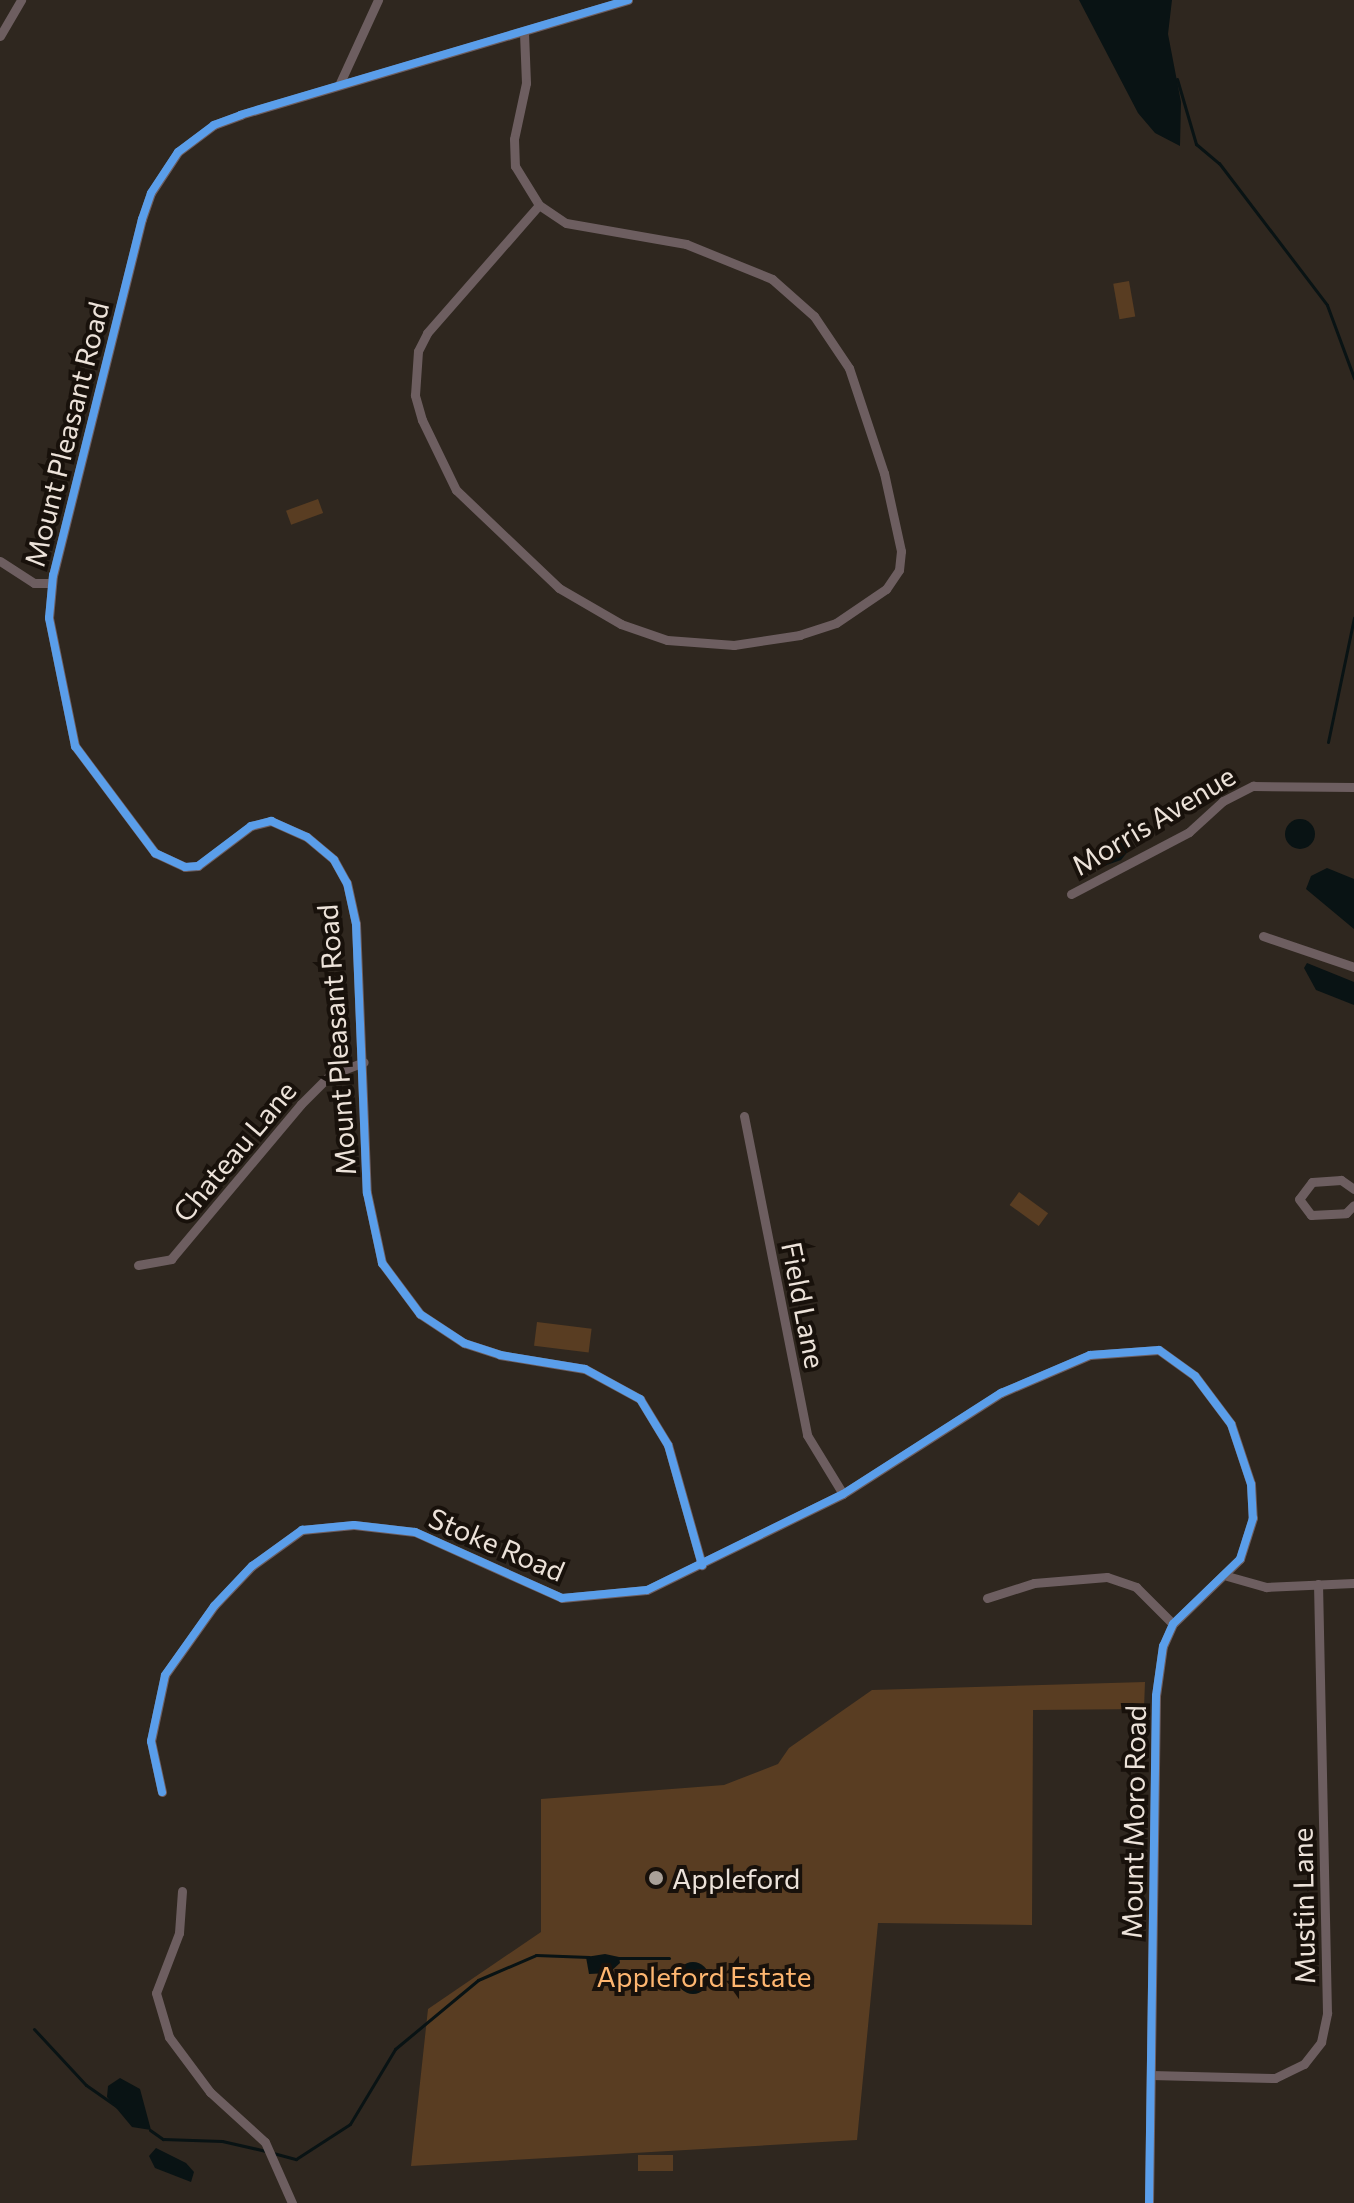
<!DOCTYPE html>
<style>
body{margin:0}
#map{position:relative;width:1354px;height:2203px;overflow:hidden;background:#2f271f;font-family:Commissioner,sans-serif}
div>[style]{position:absolute}
[style*='--x']{left:calc(var(--x)*1px);top:calc(var(--y)*1px);width:calc(var(--w)*1px);rotate:calc(var(--a)*1deg)}
.green>*{inset:0;background:#593d22;transform-origin:0 0}
.water>*{inset:0;background:#091314}
.round{border-radius:50%}
.stream>*{height:3px;margin:-1.5px;padding:0 1.5px;transform-origin:1.5px;border-radius:1.5px;background:#091314}
.minor>*{height:9px;margin:-4.5px;padding:0 4.5px;transform-origin:4.5px;border-radius:4.5px;background:#6d5e60}
.cycleway>*{height:8px;margin:-4px;padding:0 4px;transform-origin:4px;border-radius:4px;background:#5a9eea}
.dots>*{width:22px;height:22px;translate:-50% -50%;box-sizing:border-box;border:4px solid #18110b;border-radius:50%}
span{translate:-50% -50%;white-space:nowrap;text-align:center;line-height:1.15;-webkit-text-stroke:8px #18110b;paint-order:stroke}
.street-label{font-size:28px;color:#ece2d9}
.poi-label{font-size:28px;color:#ece2d9}
.left{translate:0 -50%;text-align:left}
.park-label{font-size:28px;color:#feb670}
</style>
<div id="map">
<div class="green">
<div style="left:1129px;top:281px;width:36px;height:16px;rotate:80deg"></div>
<div style="left:318px;top:499px;width:15px;height:34px;rotate:70deg"></div>
<div style="left:1019px;top:1192px;width:36px;height:16px;rotate:36deg"></div>
<div style="left:537px;top:1322px;width:55px;height:24px;rotate:7deg"></div>
<div style="clip-path:polygon(1145px 1682px,1144px 1709px,1033px 1710px,1032px 1925px,878px 1923px,857px 2140px,411px 2166px,428px 2009px,541px 1932px,541px 1799px,724px 1785px,778px 1764px,789px 1748px,872px 1690px)"></div>
<div style="left:673px;top:2155px;width:16px;height:35px;rotate:90deg"></div>
</div>
<div class="water">
<div style="clip-path:polygon(1079px 0,1172px 0,1168px 34px,1181px 102px,1180px 146px,1155px 133px,1138px 113px)"></div>
<div class="round" style="left:1285px;top:819px;width:30px;height:30px"></div>
<div style="clip-path:polygon(1110px 840px,1125px 842px,1129px 850px,1121px 860px,1101px 867px,1096px 852px)"></div>
<div style="clip-path:polygon(1327px 868px,1354px 879px,1354px 929px,1306px 889px,1311px 876px)"></div>
<div style="clip-path:polygon(1307px 963px,1354px 982px,1354px 1005px,1316px 990px,1304px 968px)"></div>
<div style="clip-path:polygon(605px 1954px,619px 1957px,620px 1963px,609px 1973px,589px 1974px,586px 1957px)"></div>
<div class="round" style="left:677px;top:1962px;width:32px;height:32px"></div>
<div style="clip-path:polygon(120px 2078px,140px 2089px,151px 2130px,132px 2127px,107px 2097px,108px 2086px)"></div>
<div style="clip-path:polygon(156px 2148px,186px 2163px,194px 2172px,191px 2182px,155px 2168px,149px 2156px)"></div>
</div>
<div class="stream">
<div style="--x:1177;--y:79;--w:68;--a:73.7"></div>
<div style="--x:1196;--y:144;--w:30;--a:40"></div>
<div style="--x:1219;--y:163;--w:178;--a:52.7"></div>
<div style="--x:1327;--y:305;--w:78;--a:69.7"></div>
<div style="--x:1328;--y:742;--w:127;--a:-78.2"></div>
<div style="--x:617;--y:1958;--w:52;--a:0"></div>
<div style="--x:34;--y:2029;--w:76;--a:47.1"></div>
<div style="--x:86;--y:2085;--w:38;--a:35"></div>
<div style="--x:150;--y:2130;--w:16;--a:35"></div>
<div style="--x:163;--y:2139;--w:59;--a:1.9"></div>
<div style="--x:222;--y:2141;--w:45;--a:12.8"></div>
<div style="--x:273;--y:2153;--w:24;--a:15"></div>
<div style="--x:296;--y:2159;--w:64;--a:-32.9"></div>
<div style="--x:350;--y:2124;--w:87;--a:-59"></div>
<div style="--x:395;--y:2049;--w:108;--a:-39.7"></div>
<div style="--x:478;--y:1980;--w:63;--a:-23.3"></div>
<div style="--x:536;--y:1955;--w:53;--a:2.2"></div>
</div>
<div class="minor">
<div style="--x:628;--y:0;--w:404;--a:163.5"></div>
<div style="--x:241;--y:115;--w:29;--a:160"></div>
<div style="--x:214;--y:125;--w:45;--a:143.1"></div>
<div style="--x:178;--y:152;--w:49;--a:123.4"></div>
<div style="--x:151;--y:193;--w:28;--a:109"></div>
<div style="--x:142;--y:219;--w:367;--a:104"></div>
<div style="--x:53;--y:575;--w:43;--a:95.3"></div>
<div style="--x:49;--y:618;--w:131;--a:78.5"></div>
<div style="--x:75;--y:746;--w:134;--a:53.2"></div>
<div style="--x:155;--y:853;--w:33;--a:25"></div>
<div style="--x:185;--y:867;--w:13;--a:-4"></div>
<div style="--x:198;--y:866;--w:66;--a:-37"></div>
<div style="--x:251;--y:826;--w:21;--a:-14"></div>
<div style="--x:271;--y:821;--w:39;--a:24"></div>
<div style="--x:307;--y:837;--w:35;--a:40"></div>
<div style="--x:334;--y:860;--w:26;--a:61"></div>
<div style="--x:347;--y:883;--w:42;--a:77.6"></div>
<div style="--x:356;--y:924;--w:269;--a:87.7"></div>
<div style="--x:367;--y:1193;--w:72;--a:77.9"></div>
<div style="--x:382;--y:1263;--w:64;--a:53.3"></div>
<div style="--x:420;--y:1314;--w:53;--a:33.4"></div>
<div style="--x:464;--y:1343;--w:38;--a:18"></div>
<div style="--x:500;--y:1355;--w:86;--a:9.4"></div>
<div style="--x:585;--y:1369;--w:63;--a:28.6"></div>
<div style="--x:640;--y:1399;--w:54;--a:58.7"></div>
<div style="--x:668;--y:1445;--w:125;--a:74.2"></div>
<div style="--x:524;--y:33;--w:50;--a:87.7"></div>
<div style="--x:526;--y:83;--w:57;--a:102.1"></div>
<div style="--x:514;--y:139;--w:27;--a:88"></div>
<div style="--x:515;--y:166;--w:46;--a:58.4"></div>
<div style="--x:539;--y:205;--w:32;--a:34"></div>
<div style="--x:566;--y:223;--w:122;--a:9.9"></div>
<div style="--x:686;--y:244;--w:93;--a:22.1"></div>
<div style="--x:772;--y:279;--w:56;--a:41.4"></div>
<div style="--x:814;--y:316;--w:63;--a:56.1"></div>
<div style="--x:849;--y:368;--w:111;--a:71.6"></div>
<div style="--x:884;--y:473;--w:80;--a:77.7"></div>
<div style="--x:901;--y:551;--w:19;--a:96"></div>
<div style="--x:899;--y:570;--w:23;--a:124"></div>
<div style="--x:886;--y:589;--w:60;--a:145.8"></div>
<div style="--x:836;--y:623;--w:38;--a:162"></div>
<div style="--x:800;--y:635;--w:67;--a:171.4"></div>
<div style="--x:734;--y:645;--w:67;--a:-175.7"></div>
<div style="--x:667;--y:640;--w:49;--a:-160.8"></div>
<div style="--x:621;--y:624;--w:72;--a:-149.9"></div>
<div style="--x:559;--y:588;--w:142;--a:-136.4"></div>
<div style="--x:456;--y:490;--w:78;--a:-115.9"></div>
<div style="--x:422;--y:420;--w:26;--a:-106"></div>
<div style="--x:415;--y:395;--w:44;--a:-86.1"></div>
<div style="--x:418;--y:351;--w:20;--a:-63"></div>
<div style="--x:427;--y:333;--w:170;--a:-48.8"></div>
<div style="--x:0;--y:36;--w:42;--a:-59.7"></div>
<div style="--x:339;--y:85;--w:94;--a:-65.4"></div>
<div style="--x:0;--y:561;--w:40;--a:32.9"></div>
<div style="--x:34;--y:583;--w:18;--a:0"></div>
<div style="--x:1071;--y:894;--w:133;--a:-27.7"></div>
<div style="--x:1189;--y:832;--w:46;--a:-42.4"></div>
<div style="--x:1223;--y:801;--w:34;--a:-27"></div>
<div style="--x:1253;--y:786;--w:101;--a:0.6"></div>
<div style="--x:1263;--y:936;--w:96;--a:18.8"></div>
<div style="--x:744;--y:1116;--w:325;--a:78.8"></div>
<div style="--x:807;--y:1435;--w:69;--a:58.6"></div>
<div style="--x:1354;--y:1189;--w:16;--a:-145"></div>
<div style="--x:1341;--y:1180;--w:29;--a:176"></div>
<div style="--x:1312;--y:1182;--w:21;--a:127"></div>
<div style="--x:1299;--y:1199;--w:20;--a:53"></div>
<div style="--x:1311;--y:1215;--w:35;--a:-3"></div>
<div style="--x:1346;--y:1213;--w:11;--a:-45"></div>
<div style="--x:138;--y:1265;--w:34;--a:-10"></div>
<div style="--x:171;--y:1259;--w:202;--a:-50"></div>
<div style="--x:301;--y:1104;--w:41;--a:-45"></div>
<div style="--x:330;--y:1075;--w:36;--a:-21"></div>
<div style="--x:1227;--y:1576;--w:41;--a:15.8"></div>
<div style="--x:1266;--y:1587;--w:88;--a:-2.6"></div>
<div style="--x:987;--y:1598;--w:49;--a:-17.7"></div>
<div style="--x:1034;--y:1583;--w:73;--a:-4.7"></div>
<div style="--x:1107;--y:1577;--w:31;--a:19"></div>
<div style="--x:1136;--y:1587;--w:52;--a:45"></div>
<div style="--x:162;--y:1792;--w:52;--a:-102.2"></div>
<div style="--x:151;--y:1741;--w:67;--a:-78"></div>
<div style="--x:165;--y:1675;--w:85;--a:-54.6"></div>
<div style="--x:214;--y:1606;--w:55;--a:-46.5"></div>
<div style="--x:252;--y:1566;--w:62;--a:-35.8"></div>
<div style="--x:302;--y:1530;--w:52;--a:-5.5"></div>
<div style="--x:354;--y:1525;--w:61;--a:6.5"></div>
<div style="--x:415;--y:1532;--w:161;--a:24.2"></div>
<div style="--x:562;--y:1598;--w:85;--a:-5.4"></div>
<div style="--x:647;--y:1590;--w:218;--a:-26.1"></div>
<div style="--x:843;--y:1494;--w:188;--a:-32.6"></div>
<div style="--x:1001;--y:1393;--w:97;--a:-23.1"></div>
<div style="--x:1090;--y:1355;--w:69;--a:-4.1"></div>
<div style="--x:1159;--y:1350;--w:44;--a:35.8"></div>
<div style="--x:1195;--y:1376;--w:60;--a:53.1"></div>
<div style="--x:1231;--y:1424;--w:63;--a:71.6"></div>
<div style="--x:1251;--y:1484;--w:34;--a:87"></div>
<div style="--x:1253;--y:1518;--w:43;--a:107.6"></div>
<div style="--x:1240;--y:1559;--w:93;--a:135.9"></div>
<div style="--x:1173;--y:1624;--w:24;--a:114"></div>
<div style="--x:1163;--y:1646;--w:50;--a:98"></div>
<div style="--x:1156;--y:1696;--w:507;--a:90.79"></div>
<div style="--x:182;--y:1891;--w:42;--a:94.1"></div>
<div style="--x:179;--y:1933;--w:64;--a:111"></div>
<div style="--x:156;--y:1993;--w:46;--a:73.5"></div>
<div style="--x:169;--y:2037;--w:69;--a:53.3"></div>
<div style="--x:210;--y:2092;--w:74;--a:42.3"></div>
<div style="--x:265;--y:2142;--w:67;--a:66.1"></div>
<div style="--x:1151;--y:2075;--w:124;--a:1.4"></div>
<div style="--x:1275;--y:2078;--w:32;--a:-26"></div>
<div style="--x:1304;--y:2064;--w:28;--a:-52"></div>
<div style="--x:1321;--y:2042;--w:30;--a:-78"></div>
<div style="--x:1327;--y:2013;--w:429;--a:-91.2"></div>
</div>
<div class="cycleway">
<div style="--x:628;--y:0;--w:404;--a:163.5"></div>
<div style="--x:241;--y:115;--w:29;--a:160"></div>
<div style="--x:214;--y:125;--w:45;--a:143.1"></div>
<div style="--x:178;--y:152;--w:49;--a:123.4"></div>
<div style="--x:151;--y:193;--w:28;--a:109"></div>
<div style="--x:142;--y:219;--w:367;--a:104"></div>
<div style="--x:53;--y:575;--w:43;--a:95.3"></div>
<div style="--x:49;--y:618;--w:131;--a:78.5"></div>
<div style="--x:75;--y:746;--w:134;--a:53.2"></div>
<div style="--x:155;--y:853;--w:33;--a:25"></div>
<div style="--x:185;--y:867;--w:13;--a:-4"></div>
<div style="--x:198;--y:866;--w:66;--a:-37"></div>
<div style="--x:251;--y:826;--w:21;--a:-14"></div>
<div style="--x:271;--y:821;--w:39;--a:24"></div>
<div style="--x:307;--y:837;--w:35;--a:40"></div>
<div style="--x:334;--y:860;--w:26;--a:61"></div>
<div style="--x:347;--y:883;--w:42;--a:77.6"></div>
<div style="--x:356;--y:924;--w:269;--a:87.7"></div>
<div style="--x:367;--y:1193;--w:72;--a:77.9"></div>
<div style="--x:382;--y:1263;--w:64;--a:53.3"></div>
<div style="--x:420;--y:1314;--w:53;--a:33.4"></div>
<div style="--x:464;--y:1343;--w:38;--a:18"></div>
<div style="--x:500;--y:1355;--w:86;--a:9.4"></div>
<div style="--x:585;--y:1369;--w:63;--a:28.6"></div>
<div style="--x:640;--y:1399;--w:54;--a:58.7"></div>
<div style="--x:668;--y:1445;--w:125;--a:74.2"></div>
<div style="--x:162;--y:1792;--w:52;--a:-102.2"></div>
<div style="--x:151;--y:1741;--w:67;--a:-78"></div>
<div style="--x:165;--y:1675;--w:85;--a:-54.6"></div>
<div style="--x:214;--y:1606;--w:55;--a:-46.5"></div>
<div style="--x:252;--y:1566;--w:62;--a:-35.8"></div>
<div style="--x:302;--y:1530;--w:52;--a:-5.5"></div>
<div style="--x:354;--y:1525;--w:61;--a:6.5"></div>
<div style="--x:415;--y:1532;--w:161;--a:24.2"></div>
<div style="--x:562;--y:1598;--w:85;--a:-5.4"></div>
<div style="--x:647;--y:1590;--w:218;--a:-26.1"></div>
<div style="--x:843;--y:1494;--w:188;--a:-32.6"></div>
<div style="--x:1001;--y:1393;--w:97;--a:-23.1"></div>
<div style="--x:1090;--y:1355;--w:69;--a:-4.1"></div>
<div style="--x:1159;--y:1350;--w:44;--a:35.8"></div>
<div style="--x:1195;--y:1376;--w:60;--a:53.1"></div>
<div style="--x:1231;--y:1424;--w:63;--a:71.6"></div>
<div style="--x:1251;--y:1484;--w:34;--a:87"></div>
<div style="--x:1253;--y:1518;--w:43;--a:107.6"></div>
<div style="--x:1240;--y:1559;--w:93;--a:135.9"></div>
<div style="--x:1173;--y:1624;--w:24;--a:114"></div>
<div style="--x:1163;--y:1646;--w:50;--a:98"></div>
<div style="--x:1156;--y:1696;--w:507;--a:90.79"></div>
</div>
<div class="dots">
<div style="left:656px;top:1878px;background:#aaa198"></div>
</div>
<div class="street-label">
<span style="left:66px;top:434px;rotate:-76deg">Mount Pleasant Road</span>
<span style="left:1153px;top:820px;rotate:-31deg">Morris Avenue</span>
<span style="left:336px;top:1040px;rotate:-94deg">Mount Pleasant Road</span>
<span style="left:234px;top:1151px;rotate:-50deg">Chateau Lane</span>
<span style="left:804px;top:1305px;rotate:79deg">Field Lane</span>
<span style="left:497px;top:1544px;rotate:23deg">Stoke Road</span>
<span style="left:1133px;top:1822px;rotate:-89deg">Mount Moro Road</span>
<span style="left:1303px;top:1906px;rotate:-91deg">Mustin Lane</span>
</div>
<div class="poi-label">
<span class="left" style="left:672px;top:1878px">Appleford</span>
</div>
<div class="park-label">
<span style="left:704px;top:1976px">Appleford Estate</span>
</div>
</div>
